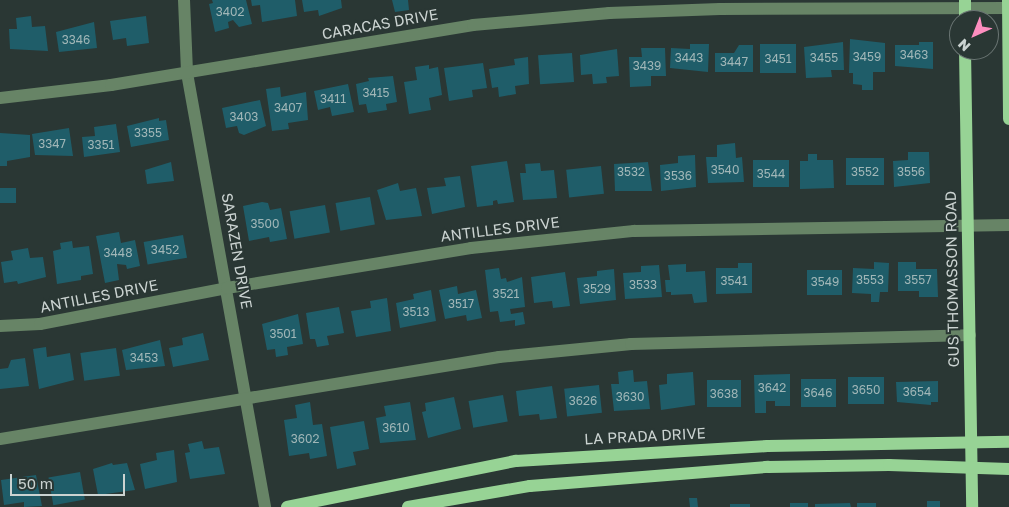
<!DOCTYPE html>
<style>
body{margin:0}
#map{position:relative;width:1009px;height:507px;overflow:hidden;background:#2a3734;font-family:"Golos Text",sans-serif}
div>[style]{position:absolute}
[style*='--x']{left:calc(var(--x)*1px);top:calc(var(--y)*1px);width:calc(var(--w)*1px);rotate:calc(var(--a)*1deg)}
.building>*{inset:0;background:#1f5d69;transform-origin:0 0}
.minor>*{height:12px;margin:-6px;padding:0 6px;transform-origin:6px;border-radius:6px;background:#678466}
.major>*{height:12px;margin:-6px;padding:0 6px;transform-origin:6px;border-radius:6px;background:#97d395}
span{translate:-50% -50%;white-space:nowrap;text-align:center;line-height:1.15;-webkit-text-stroke:4px #2a3734;paint-order:stroke}
.number-label{font-size:12px;color:#a0b6b7}
.number-label span{-webkit-text-stroke-width:0}
.street-label{font-size:15px;color:#cbd3d1}
.north{position:absolute;left:949px;top:10px;width:50px;height:50px;box-sizing:border-box;background:#2a3734;border:1px solid #6a7573;border-radius:50%;rotate:224deg;font-size:14px;font-weight:700;line-height:20px;text-align:center;color:#cbd3d1}
.north::after{content:'';display:block;margin:auto;width:18px;height:22px;background:#fd8ebf;clip-path:polygon(50% 0,100% 100%,50% 72%,0 100%)}
.scale{position:absolute;left:10px;top:474px;width:115px;height:22px;box-sizing:border-box;border:2px solid #cbd3d1;border-top:0;padding-left:6px;font-size:15px;line-height:18px;white-space:nowrap;color:#cbd3d1;-webkit-text-stroke:4px #2a3734;paint-order:stroke}
</style>
<div id="map">
<div class="building">
<div style="clip-path:polygon(212px 0,246px 0,252px 24px,239px 27px,233px 20px,228px 22px,229px 28px,215px 32px,209px 4px,213px 3px)"></div>
<div style="clip-path:polygon(251px 0,295px 0,297px 16px,262px 22px,260px 5px,252px 6px)"></div>
<div style="clip-path:polygon(302px 0,341px 0,342px 8px,319px 16px,318px 10px,304px 12px)"></div>
<div style="clip-path:polygon(392px 0,408px 0,409px 10px,395px 12px)"></div>
<div style="clip-path:polygon(31px 16px,32px 27px,45px 26px,48px 51px,10px 49px,9px 29px,17px 29px,16px 18px)"></div>
<div style="clip-path:polygon(146px 16px,149px 43px,127px 46px,126px 38px,113px 40px,110px 21px)"></div>
<div style="clip-path:polygon(94px 22px,97px 48px,59px 52px,56px 32px)"></div>
<div style="clip-path:polygon(850px 39px,885px 43px,885px 72px,873px 72px,873px 90px,862px 90px,862px 85px,853px 84px,853px 73px,849px 73px)"></div>
<div style="clip-path:polygon(843px 42px,844px 70px,831px 70px,832px 77px,806px 78px,804px 47px)"></div>
<div style="clip-path:polygon(919px 42px,933px 42px,933px 69px,895px 66px,895px 45px,919px 45px)"></div>
<div style="clip-path:polygon(690px 44px,709px 44px,708px 72px,670px 68px,671px 48px,690px 49px)"></div>
<div style="left:796px;top:44px;width:29px;height:36px;rotate:90deg"></div>
<div style="clip-path:polygon(739px 45px,753px 45px,753px 72px,715px 72px,715px 53px,734px 53px)"></div>
<div style="clip-path:polygon(641px 48px,665px 48px,666px 76px,651px 76px,651px 86px,630px 87px,629px 57px,642px 57px)"></div>
<div style="clip-path:polygon(617px 49px,619px 76px,606px 77px,607px 83px,593px 84px,592px 74px,581px 75px,580px 55px)"></div>
<div style="left:572px;top:53px;width:29px;height:34px;rotate:86deg"></div>
<div style="clip-path:polygon(528px 57px,529px 84px,515px 86px,516px 94px,499px 97px,498px 87px,492px 88px,489px 69px,515px 65px,514px 59px)"></div>
<div style="clip-path:polygon(483px 63px,487px 88px,472px 90px,473px 97px,449px 101px,444px 68px)"></div>
<div style="clip-path:polygon(429px 65px,429px 69px,438px 67px,442px 95px,429px 98px,431px 110px,409px 114px,404px 82px,417px 80px,415px 67px)"></div>
<div style="clip-path:polygon(393px 76px,397px 102px,386px 104px,387px 110px,368px 113px,366px 104px,359px 105px,356px 84px,369px 81px,368px 78px)"></div>
<div style="clip-path:polygon(348px 84px,354px 112px,332px 116px,330px 107px,318px 110px,314px 91px)"></div>
<div style="clip-path:polygon(280px 87px,281px 97px,306px 92px,308px 120px,288px 123px,289px 129px,272px 131px,266px 89px)"></div>
<div style="clip-path:polygon(260px 100px,266px 126px,244px 135px,239px 133px,237px 126px,226px 128px,222px 108px)"></div>
<div style="clip-path:polygon(159px 118px,159px 121px,166px 120px,169px 140px,131px 147px,127px 126px)"></div>
<div style="clip-path:polygon(116px 124px,120px 152px,84px 157px,82px 137px,95px 136px,94px 127px)"></div>
<div style="clip-path:polygon(69px 128px,73px 156px,35px 155px,32px 134px)"></div>
<div style="clip-path:polygon(0 133px,30px 135px,30px 157px,7px 161px,7px 166px,0 166px)"></div>
<div style="clip-path:polygon(735px 143px,736px 158px,742px 157px,744px 182px,708px 183px,706px 157px,717px 157px,717px 145px)"></div>
<div style="clip-path:polygon(908px 152px,929px 152px,930px 183px,894px 187px,893px 161px,908px 160px)"></div>
<div style="clip-path:polygon(808px 154px,817px 154px,817px 160px,833px 160px,834px 188px,800px 189px,800px 161px,808px 161px)"></div>
<div style="clip-path:polygon(695px 155px,696px 187px,661px 191px,660px 165px,678px 163px,678px 156px)"></div>
<div style="left:846px;top:158px;width:38px;height:27px"></div>
<div style="left:789px;top:160px;width:27px;height:36px;rotate:90deg"></div>
<div style="clip-path:polygon(507px 161px,514px 202px,498px 204px,497px 200px,493px 201px,493px 205px,477px 207px,471px 166px)"></div>
<div style="clip-path:polygon(171px 162px,174px 181px,147px 184px,145px 170px)"></div>
<div style="clip-path:polygon(648px 162px,652px 191px,615px 191px,614px 164px)"></div>
<div style="clip-path:polygon(540px 163px,541px 171px,554px 170px,557px 198px,523px 200px,520px 173px,526px 173px,525px 164px)"></div>
<div style="left:601px;top:166px;width:28px;height:35px;rotate:84deg"></div>
<div style="clip-path:polygon(460px 176px,465px 207px,432px 214px,427px 188px,446px 186px,444px 178px)"></div>
<div style="clip-path:polygon(398px 183px,400px 191px,416px 188px,422px 216px,386px 220px,377px 190px)"></div>
<div style="left:16px;top:188px;width:15px;height:16px;rotate:90deg"></div>
<div style="left:370px;top:197px;width:28px;height:35px;rotate:80deg"></div>
<div style="clip-path:polygon(262px 202px,268px 203px,270px 210px,281px 208px,287px 239px,270px 242px,269px 237px,249px 241px,243px 206px)"></div>
<div style="left:325px;top:205px;width:28px;height:36px;rotate:80deg"></div>
<div style="clip-path:polygon(119px 232px,121px 243px,135px 240px,140px 266px,127px 269px,126px 265px,117px 264px,119px 280px,105px 283px,96px 236px)"></div>
<div style="left:183px;top:235px;width:23px;height:40px;rotate:80deg"></div>
<div style="clip-path:polygon(72px 241px,73px 248px,89px 246px,93px 274px,81px 276px,81px 280px,57px 284px,53px 251px,61px 249px,60px 243px)"></div>
<div style="clip-path:polygon(28px 248px,30px 258px,43px 257px,46px 277px,18px 284px,17px 281px,4px 283px,1px 262px,13px 260px,11px 251px)"></div>
<div style="clip-path:polygon(874px 262px,889px 263px,888px 292px,880px 292px,879px 302px,871px 302px,871px 294px,852px 293px,853px 268px,874px 269px)"></div>
<div style="clip-path:polygon(898px 262px,916px 262px,916px 269px,937px 269px,938px 297px,919px 297px,919px 291px,898px 291px)"></div>
<div style="clip-path:polygon(738px 263px,752px 263px,752px 293px,716px 294px,716px 268px,738px 268px)"></div>
<div style="clip-path:polygon(686px 264px,686px 272px,705px 271px,707px 302px,694px 303px,692px 294px,671px 295px,671px 292px,666px 292px,665px 280px,670px 280px,668px 265px)"></div>
<div style="clip-path:polygon(659px 265px,662px 297px,625px 299px,623px 273px,641px 272px,641px 266px)"></div>
<div style="clip-path:polygon(499px 268px,501px 279px,506px 278px,507px 282px,522px 277px,525px 307px,510px 309px,511px 314px,523px 312px,525px 324px,515px 326px,515px 320px,500px 322px,498px 311px,490px 312px,485px 270px)"></div>
<div style="clip-path:polygon(614px 269px,616px 300px,580px 304px,577px 278px,597px 276px,597px 271px)"></div>
<div style="left:807px;top:270px;width:35px;height:25px"></div>
<div style="clip-path:polygon(565px 272px,570px 306px,553px 308px,552px 301px,534px 303px,531px 277px)"></div>
<div style="clip-path:polygon(457px 286px,458px 294px,476px 290px,482px 318px,467px 321px,466px 315px,445px 319px,439px 290px)"></div>
<div style="clip-path:polygon(431px 290px,436px 321px,400px 328px,396px 303px,414px 299px,413px 294px)"></div>
<div style="clip-path:polygon(387px 298px,391px 331px,356px 337px,351px 311px,371px 308px,370px 301px)"></div>
<div style="clip-path:polygon(339px 307px,344px 333px,327px 336px,329px 345px,317px 347px,315px 339px,310px 339px,306px 313px)"></div>
<div style="clip-path:polygon(298px 314px,303px 344px,287px 347px,288px 355px,276px 357px,275px 349px,267px 350px,262px 324px)"></div>
<div style="clip-path:polygon(203px 333px,209px 360px,173px 367px,169px 348px,183px 345px,182px 338px)"></div>
<div style="clip-path:polygon(160px 340px,165px 366px,126px 370px,122px 350px)"></div>
<div style="clip-path:polygon(46px 347px,47px 357px,70px 353px,74px 380px,39px 389px,33px 349px)"></div>
<div style="left:116px;top:348px;width:28px;height:36px;rotate:82deg"></div>
<div style="clip-path:polygon(25px 358px,29px 386px,0 389px,0 369px,8px 368px,11px 360px)"></div>
<div style="clip-path:polygon(633px 370px,634px 382px,647px 381px,650px 409px,614px 411px,611px 384px,619px 384px,618px 372px)"></div>
<div style="clip-path:polygon(693px 372px,695px 405px,661px 410px,659px 385px,667px 384px,667px 374px)"></div>
<div style="clip-path:polygon(790px 374px,790px 406px,775px 406px,775px 401px,766px 401px,766px 413px,755px 413px,754px 375px)"></div>
<div style="left:848px;top:377px;width:36px;height:27px"></div>
<div style="left:801px;top:379px;width:35px;height:28px"></div>
<div style="left:707px;top:380px;width:34px;height:27px"></div>
<div style="clip-path:polygon(938px 381px,938px 402px,931px 402px,931px 405px,897px 402px,896px 382px)"></div>
<div style="left:599px;top:385px;width:28px;height:35px;rotate:84deg"></div>
<div style="clip-path:polygon(552px 386px,557px 418px,540px 420px,539px 414px,519px 416px,516px 391px)"></div>
<div style="left:503px;top:395px;width:27px;height:35px;rotate:80deg"></div>
<div style="clip-path:polygon(454px 397px,461px 429px,428px 438px,422px 412px,426px 411px,425px 403px)"></div>
<div style="clip-path:polygon(310px 402px,313px 425px,322px 424px,327px 456px,310px 459px,309px 453px,289px 456px,284px 420px,297px 418px,295px 405px)"></div>
<div style="clip-path:polygon(410px 402px,416px 440px,380px 443px,376px 418px,386px 416px,384px 406px)"></div>
<div style="clip-path:polygon(364px 421px,369px 449px,353px 452px,356px 465px,337px 469px,330px 427px)"></div>
<div style="clip-path:polygon(202px 441px,204px 449px,219px 447px,225px 474px,190px 479px,185px 453px,190px 452px,188px 444px)"></div>
<div style="clip-path:polygon(174px 450px,177px 482px,145px 489px,140px 464px,157px 460px,156px 453px)"></div>
<div style="clip-path:polygon(112px 463px,113px 465px,127px 463px,135px 490px,98px 495px,93px 469px)"></div>
<div style="left:80px;top:472px;width:28px;height:32px;rotate:80deg"></div>
<div style="clip-path:polygon(36px 475px,42px 506px,24px 507px,24px 502px,4px 505px,1px 480px)"></div>
<div style="clip-path:polygon(689px 498px,697px 498px,698px 507px,690px 507px)"></div>
<div style="left:927px;top:501px;width:13px;height:6px"></div>
<div style="left:790px;top:503px;width:18px;height:4px"></div>
<div style="clip-path:polygon(850px 503px,851px 507px,815px 507px,815px 504px)"></div>
<div style="left:857px;top:503px;width:19px;height:4px"></div>
<div style="left:730px;top:504px;width:20px;height:3px"></div>
</div>
<div class="minor">
<div style="--x:184;--y:0;--w:73;--a:87.6"></div>
<div style="--x:187;--y:73;--w:441;--a:79.8"></div>
<div style="--x:0;--y:98;--w:112;--a:-6.7"></div>
<div style="--x:111;--y:85;--w:367;--a:-9.4"></div>
<div style="--x:473;--y:25;--w:137;--a:-5"></div>
<div style="--x:609;--y:13;--w:111;--a:-2.1"></div>
<div style="--x:720;--y:9;--w:288;--a:-0.2"></div>
<div style="--x:0;--y:326;--w:40;--a:-2.9"></div>
<div style="--x:40;--y:324;--w:190;--a:-10.9"></div>
<div style="--x:227;--y:288;--w:247;--a:-9.3"></div>
<div style="--x:471;--y:248;--w:164;--a:-6"></div>
<div style="--x:634;--y:231;--w:375;--a:-0.9"></div>
<div style="--x:0;--y:439;--w:506;--a:-9.33"></div>
<div style="--x:499;--y:357;--w:133;--a:-5.6"></div>
<div style="--x:631;--y:344;--w:339;--a:-1.5"></div>
</div>
<div class="major">
<div style="--x:965;--y:0;--w:20;--a:90"></div>
<div style="--x:1008;--y:0;--w:119;--a:89.5"></div>
<div style="--x:965;--y:50;--w:457;--a:89.1"></div>
<div style="--x:287;--y:507;--w:234;--a:-11.4"></div>
<div style="--x:516;--y:461;--w:252;--a:-3.4"></div>
<div style="--x:768;--y:446;--w:241;--a:-1"></div>
<div style="--x:408;--y:507;--w:124;--a:-9.8"></div>
<div style="--x:530;--y:486;--w:239;--a:-4.6"></div>
<div style="--x:768;--y:467;--w:121;--a:-0.9"></div>
<div style="--x:889;--y:465;--w:120;--a:1.9"></div>
</div>
<div class="number-label">
<span style="left:230px;top:12px">3402</span>
<span style="left:76px;top:40px">3346</span>
<span style="left:914px;top:55px">3463</span>
<span style="left:867px;top:57px">3459</span>
<span style="left:689px;top:58px">3443</span>
<span style="left:824px;top:58px">3455</span>
<span style="left:778px;top:59px">3451</span>
<span style="left:734px;top:62px">3447</span>
<span style="left:647px;top:66px">3439</span>
<span style="left:376px;top:93px">3415</span>
<span style="left:333px;top:99px">3411</span>
<span style="left:288px;top:108px">3407</span>
<span style="left:244px;top:117px">3403</span>
<span style="left:148px;top:133px">3355</span>
<span style="left:52px;top:144px">3347</span>
<span style="left:101px;top:145px">3351</span>
<span style="left:725px;top:170px">3540</span>
<span style="left:631px;top:172px">3532</span>
<span style="left:865px;top:172px">3552</span>
<span style="left:911px;top:172px">3556</span>
<span style="left:771px;top:174px">3544</span>
<span style="left:678px;top:176px">3536</span>
<span style="left:265px;top:224px">3500</span>
<span style="left:165px;top:250px">3452</span>
<span style="left:118px;top:253px">3448</span>
<span style="left:870px;top:280px">3553</span>
<span style="left:918px;top:280px">3557</span>
<span style="left:734px;top:281px">3541</span>
<span style="left:825px;top:282px">3549</span>
<span style="left:643px;top:285px">3533</span>
<span style="left:597px;top:289px">3529</span>
<span style="left:506px;top:294px">3521</span>
<span style="left:461px;top:304px">3517</span>
<span style="left:416px;top:312px">3513</span>
<span style="left:283px;top:334px">3501</span>
<span style="left:144px;top:358px">3453</span>
<span style="left:772px;top:388px">3642</span>
<span style="left:866px;top:390px">3650</span>
<span style="left:917px;top:392px">3654</span>
<span style="left:818px;top:393px">3646</span>
<span style="left:724px;top:394px">3638</span>
<span style="left:630px;top:397px">3630</span>
<span style="left:583px;top:401px">3626</span>
<span style="left:396px;top:428px">3610</span>
<span style="left:305px;top:439px">3602</span>
</div>
<div class="street-label">
<span style="left:380px;top:24px;rotate:-10deg">CARACAS DRIVE</span>
<span style="left:500px;top:229px;rotate:-7deg">ANTILLES DRIVE</span>
<span style="left:237px;top:251px;rotate:80deg">SARAZEN DRIVE</span>
<span style="left:952px;top:279px;rotate:-91deg">GUS THOMASSON ROAD</span>
<span style="left:99px;top:296px;rotate:-11deg">ANTILLES DRIVE</span>
<span style="left:645px;top:436px;rotate:-3deg">LA PRADA DRIVE</span>
</div>
<div class="north">N</div>
<div class="scale">50 m</div>
</div>
